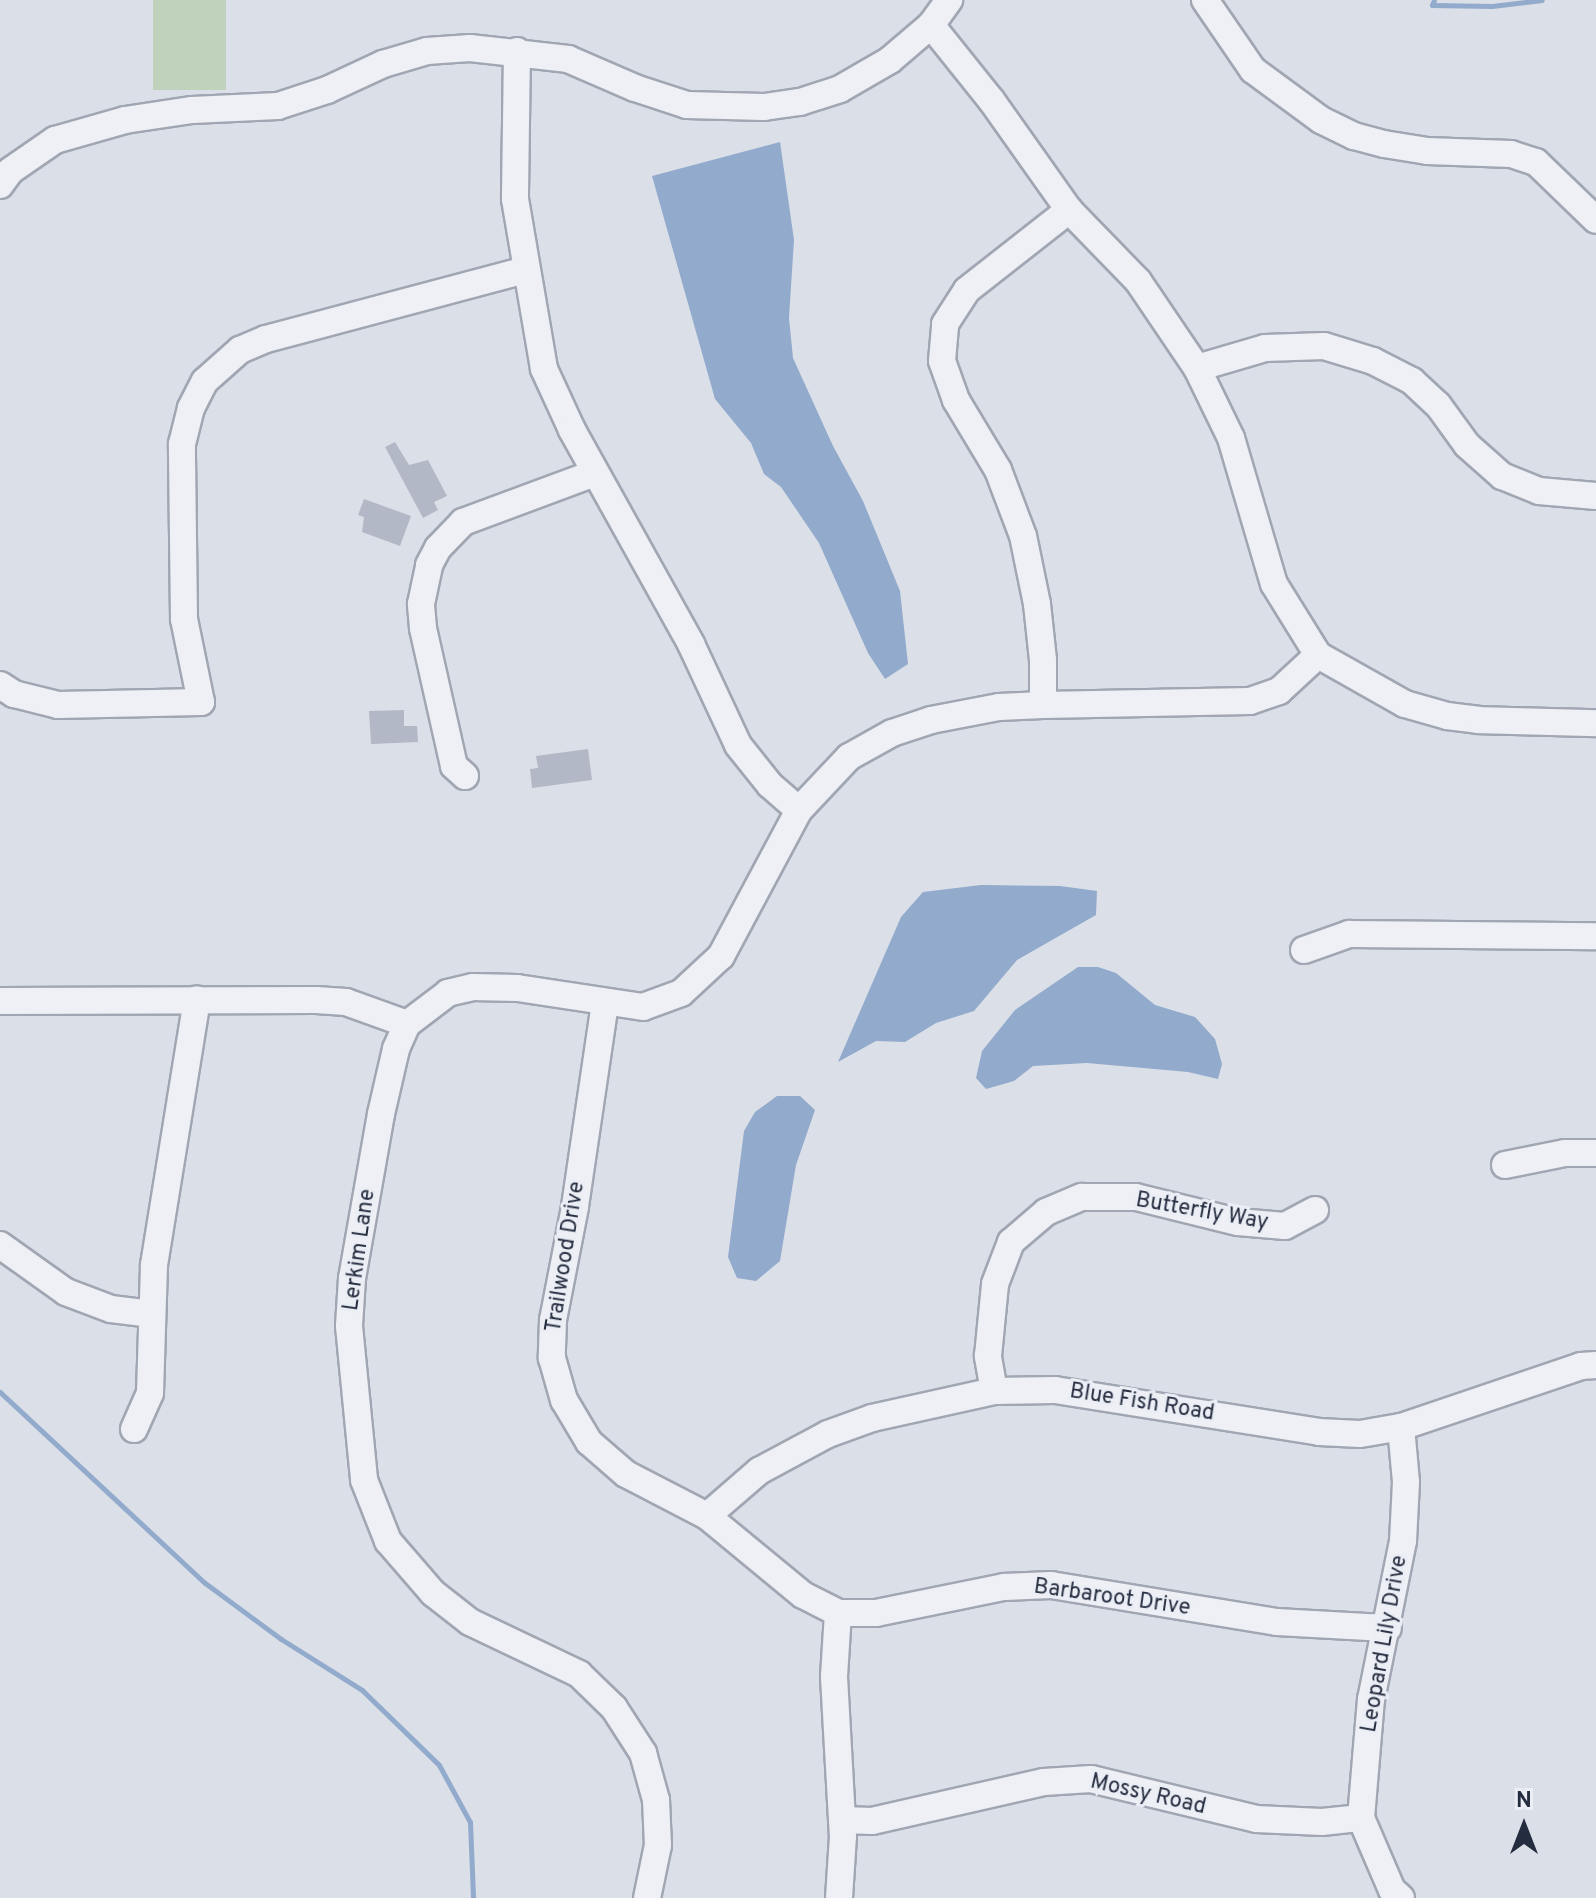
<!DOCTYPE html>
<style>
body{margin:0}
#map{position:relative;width:1596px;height:1898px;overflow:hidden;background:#dbdfe8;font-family:Overpass,sans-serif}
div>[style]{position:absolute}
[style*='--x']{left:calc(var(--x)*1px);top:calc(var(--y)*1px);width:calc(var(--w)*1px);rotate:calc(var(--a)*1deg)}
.green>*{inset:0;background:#c0d2bb;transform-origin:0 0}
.water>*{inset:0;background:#92aacc}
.stream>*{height:5px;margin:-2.5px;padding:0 2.5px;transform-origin:2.5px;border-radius:2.5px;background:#92aacc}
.building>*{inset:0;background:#b2b8c5}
.roads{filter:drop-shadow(2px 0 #a0a6b2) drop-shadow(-2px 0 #a0a6b2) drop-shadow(0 2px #a0a6b2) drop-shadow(0 -2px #a0a6b2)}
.minor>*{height:26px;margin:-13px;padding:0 13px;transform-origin:13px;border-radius:13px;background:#eef0f5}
span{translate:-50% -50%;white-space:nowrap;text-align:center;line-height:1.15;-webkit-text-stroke:6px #ebeef5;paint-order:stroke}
.street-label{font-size:22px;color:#242c3f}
.north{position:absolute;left:1484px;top:1786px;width:80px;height:80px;-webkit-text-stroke:6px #ebeef5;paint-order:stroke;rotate:0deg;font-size:22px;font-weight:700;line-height:32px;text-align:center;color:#242c3f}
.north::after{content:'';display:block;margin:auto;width:28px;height:36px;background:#242c3f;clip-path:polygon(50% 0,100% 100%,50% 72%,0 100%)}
</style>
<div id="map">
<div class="green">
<div style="left:153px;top:0;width:73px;height:90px"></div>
</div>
<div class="water">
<div style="clip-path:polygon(780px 142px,794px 240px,789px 318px,793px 358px,833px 446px,863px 501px,900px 591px,908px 664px,885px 679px,868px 653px,819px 543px,781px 487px,764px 474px,751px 443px,715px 399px,652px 176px)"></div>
<div style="clip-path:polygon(981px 885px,1060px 886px,1097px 891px,1096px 915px,1017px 960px,974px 1011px,936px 1023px,905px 1042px,876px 1041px,838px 1062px,901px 917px,923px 892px)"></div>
<div style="clip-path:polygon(1078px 967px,1098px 967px,1116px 973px,1155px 1005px,1195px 1017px,1215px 1039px,1222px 1064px,1218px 1079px,1188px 1072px,1087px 1063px,1033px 1066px,1014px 1081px,986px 1089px,976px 1078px,982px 1051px,1015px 1010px)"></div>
<div style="clip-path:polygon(777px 1096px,800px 1096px,815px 1110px,796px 1165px,780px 1261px,756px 1281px,737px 1278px,728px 1257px,744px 1131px,755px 1112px)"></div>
</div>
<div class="stream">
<div style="--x:1434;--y:0;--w:5;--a:112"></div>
<div style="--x:1432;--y:5;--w:60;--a:1"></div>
<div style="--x:1492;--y:6;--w:50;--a:-6.8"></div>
<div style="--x:0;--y:1392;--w:280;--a:43"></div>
<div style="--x:205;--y:1583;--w:94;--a:36.4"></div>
<div style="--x:281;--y:1639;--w:96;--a:32.2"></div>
<div style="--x:362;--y:1690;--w:107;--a:44.2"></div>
<div style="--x:439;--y:1765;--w:65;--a:61.5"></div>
<div style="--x:470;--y:1822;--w:76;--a:87.7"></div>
</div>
<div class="building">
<div style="clip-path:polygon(395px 442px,409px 465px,428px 460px,447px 496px,434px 502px,438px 510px,423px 518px,385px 447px)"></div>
<div style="clip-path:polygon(364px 499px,411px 516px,400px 546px,362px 532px,364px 517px,358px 515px)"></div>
<div style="clip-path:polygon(404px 710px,404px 726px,417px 726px,418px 742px,371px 744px,369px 711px)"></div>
<div style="clip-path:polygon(588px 749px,592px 780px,532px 788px,530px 769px,538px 768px,536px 756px)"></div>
</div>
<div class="roads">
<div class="minor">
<div style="--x:1205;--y:0;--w:85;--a:55.6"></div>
<div style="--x:1253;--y:70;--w:84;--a:36.3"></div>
<div style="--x:1321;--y:120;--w:37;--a:26"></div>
<div style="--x:1354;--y:136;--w:31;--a:15"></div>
<div style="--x:1384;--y:144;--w:44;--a:9.2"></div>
<div style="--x:1427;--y:151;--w:84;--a:2"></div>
<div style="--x:1511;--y:154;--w:26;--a:18"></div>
<div style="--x:1536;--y:162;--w:83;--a:44"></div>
<div style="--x:517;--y:51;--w:148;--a:90.8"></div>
<div style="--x:515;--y:199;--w:172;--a:80.3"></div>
<div style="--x:544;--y:369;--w:67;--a:65.3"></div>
<div style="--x:572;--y:430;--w:245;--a:60.9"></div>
<div style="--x:691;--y:644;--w:111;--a:65"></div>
<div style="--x:738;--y:745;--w:51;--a:51.3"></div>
<div style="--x:770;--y:785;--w:38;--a:41"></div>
<div style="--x:799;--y:810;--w:166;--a:118.1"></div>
<div style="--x:721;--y:956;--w:54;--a:137.2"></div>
<div style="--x:681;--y:993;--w:40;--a:159.8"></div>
<div style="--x:643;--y:1007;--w:127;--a:-171.4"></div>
<div style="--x:517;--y:988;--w:44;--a:-178.7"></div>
<div style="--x:473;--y:987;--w:26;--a:167"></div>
<div style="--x:448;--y:993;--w:51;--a:142.9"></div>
<div style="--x:407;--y:1024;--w:27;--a:114"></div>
<div style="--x:396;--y:1049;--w:67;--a:103"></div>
<div style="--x:381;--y:1114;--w:167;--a:100"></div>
<div style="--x:352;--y:1278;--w:48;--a:93.6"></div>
<div style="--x:349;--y:1326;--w:155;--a:84.4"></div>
<div style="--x:364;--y:1480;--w:66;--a:68.5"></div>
<div style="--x:388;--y:1541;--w:69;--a:49.1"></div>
<div style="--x:433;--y:1593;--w:47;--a:38.1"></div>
<div style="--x:470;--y:1622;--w:121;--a:25.5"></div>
<div style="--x:579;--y:1674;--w:49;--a:44.2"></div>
<div style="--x:614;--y:1708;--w:54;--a:57.2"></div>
<div style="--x:643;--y:1753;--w:49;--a:74.5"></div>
<div style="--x:656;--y:1800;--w:45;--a:87.5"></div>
<div style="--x:658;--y:1845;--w:54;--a:101.7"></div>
<div style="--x:0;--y:185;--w:17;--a:-54"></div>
<div style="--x:10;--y:171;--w:55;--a:-34.6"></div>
<div style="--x:55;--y:140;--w:73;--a:-15.9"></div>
<div style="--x:125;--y:120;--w:68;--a:-8.5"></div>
<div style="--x:192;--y:110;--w:86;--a:-2.7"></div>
<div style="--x:278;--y:106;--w:52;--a:-18.1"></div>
<div style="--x:327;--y:90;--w:62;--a:-24.9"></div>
<div style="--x:383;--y:64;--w:46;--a:-16.5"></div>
<div style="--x:427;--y:51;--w:43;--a:-4"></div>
<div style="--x:470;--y:48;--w:99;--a:6.4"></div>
<div style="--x:568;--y:59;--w:73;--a:23.4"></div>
<div style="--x:635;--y:88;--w:55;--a:18.1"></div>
<div style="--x:687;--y:105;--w:77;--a:1.5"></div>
<div style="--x:764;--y:107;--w:36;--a:-8"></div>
<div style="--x:800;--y:102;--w:42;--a:-18"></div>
<div style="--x:840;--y:89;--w:58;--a:-30.1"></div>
<div style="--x:890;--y:60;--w:54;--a:-40.5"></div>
<div style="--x:931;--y:25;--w:31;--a:-54"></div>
<div style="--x:1069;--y:210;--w:99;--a:45.8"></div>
<div style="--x:1138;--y:281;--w:105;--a:55.9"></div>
<div style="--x:1197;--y:368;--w:78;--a:64.1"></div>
<div style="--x:1231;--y:438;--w:152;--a:73.6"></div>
<div style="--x:1274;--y:584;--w:84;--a:58.2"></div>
<div style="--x:1318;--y:655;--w:100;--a:29.4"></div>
<div style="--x:1405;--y:704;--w:44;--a:15.9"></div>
<div style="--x:1447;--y:716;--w:31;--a:7"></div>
<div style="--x:1478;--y:720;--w:118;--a:1.5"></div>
<div style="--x:1197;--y:368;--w:71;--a:-16.4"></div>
<div style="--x:1265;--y:348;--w:59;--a:-1.9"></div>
<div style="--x:1324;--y:346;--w:51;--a:17"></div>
<div style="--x:1373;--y:361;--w:44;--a:27.1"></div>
<div style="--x:1412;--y:381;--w:35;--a:43"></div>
<div style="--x:1438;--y:405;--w:49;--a:54.1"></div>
<div style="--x:1467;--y:445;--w:47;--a:41.5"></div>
<div style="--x:1502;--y:476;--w:40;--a:22"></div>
<div style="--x:1539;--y:491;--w:57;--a:5"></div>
<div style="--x:0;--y:685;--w:17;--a:33"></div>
<div style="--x:14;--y:694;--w:45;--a:14"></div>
<div style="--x:58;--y:705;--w:143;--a:-1.2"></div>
<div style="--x:201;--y:702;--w:85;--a:-101.6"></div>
<div style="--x:184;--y:619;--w:175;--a:-90.7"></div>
<div style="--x:182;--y:444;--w:37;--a:-76"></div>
<div style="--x:191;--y:408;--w:30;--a:-63"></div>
<div style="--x:205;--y:381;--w:47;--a:-41.5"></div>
<div style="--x:240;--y:350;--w:28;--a:-23"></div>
<div style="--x:266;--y:339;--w:269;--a:-14.9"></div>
<div style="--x:1043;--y:705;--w:207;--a:-1.1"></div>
<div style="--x:1250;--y:701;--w:31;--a:-19"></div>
<div style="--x:1279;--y:691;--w:53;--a:-42.7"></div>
<div style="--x:465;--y:776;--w:15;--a:-138"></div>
<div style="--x:454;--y:766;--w:141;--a:-102.7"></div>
<div style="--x:423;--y:628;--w:24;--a:-95"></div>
<div style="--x:421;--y:604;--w:40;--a:-78"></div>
<div style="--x:429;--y:565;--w:19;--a:-62"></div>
<div style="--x:438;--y:548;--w:36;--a:-46"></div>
<div style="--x:463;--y:522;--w:141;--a:-20.4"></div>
<div style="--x:799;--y:810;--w:73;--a:-46.7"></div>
<div style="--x:849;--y:757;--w:49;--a:-29.2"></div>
<div style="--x:892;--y:733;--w:41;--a:-18.4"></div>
<div style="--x:931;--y:720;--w:69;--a:-10.8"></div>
<div style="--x:999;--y:707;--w:44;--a:-2.6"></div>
<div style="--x:1043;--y:705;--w:45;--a:-90"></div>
<div style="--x:1043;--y:660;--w:56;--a:-96.1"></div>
<div style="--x:1037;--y:604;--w:69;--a:-101.6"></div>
<div style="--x:1023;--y:536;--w:71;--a:-110.7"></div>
<div style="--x:998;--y:470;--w:82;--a:-121"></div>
<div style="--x:956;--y:400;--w:41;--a:-109.7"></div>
<div style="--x:942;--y:361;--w:37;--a:-85"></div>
<div style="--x:945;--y:324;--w:40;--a:-57.1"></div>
<div style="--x:967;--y:290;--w:130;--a:-38.1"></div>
<div style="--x:1069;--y:210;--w:135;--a:-125.3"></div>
<div style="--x:991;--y:100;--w:96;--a:-128.7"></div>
<div style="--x:1304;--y:950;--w:48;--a:-19.6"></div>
<div style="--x:1349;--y:934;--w:247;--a:0.5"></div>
<div style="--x:0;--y:1001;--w:316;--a:-0.2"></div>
<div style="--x:316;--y:1000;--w:30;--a:4"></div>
<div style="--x:346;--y:1002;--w:65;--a:19.8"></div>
<div style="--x:605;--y:1003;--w:206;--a:98.4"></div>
<div style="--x:575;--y:1207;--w:115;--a:101"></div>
<div style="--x:553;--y:1320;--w:38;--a:92"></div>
<div style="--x:552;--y:1358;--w:44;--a:74.1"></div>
<div style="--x:564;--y:1400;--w:49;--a:59.2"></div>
<div style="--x:589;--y:1442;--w:49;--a:40.9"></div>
<div style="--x:626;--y:1474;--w:91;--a:27.4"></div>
<div style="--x:707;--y:1516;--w:124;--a:39.5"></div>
<div style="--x:803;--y:1595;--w:39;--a:27"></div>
<div style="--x:838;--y:1613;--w:64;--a:93.6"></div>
<div style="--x:834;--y:1677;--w:159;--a:86.8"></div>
<div style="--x:843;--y:1836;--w:62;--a:93.7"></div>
<div style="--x:1505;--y:1165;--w:61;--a:-11.3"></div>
<div style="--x:1565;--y:1153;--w:31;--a:0"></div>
<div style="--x:0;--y:1245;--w:81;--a:35.5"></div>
<div style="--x:66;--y:1292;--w:48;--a:20.7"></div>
<div style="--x:111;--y:1309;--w:41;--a:7"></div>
<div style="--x:994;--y:1391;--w:36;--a:-100"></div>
<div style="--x:988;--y:1356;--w:72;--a:-84.4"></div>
<div style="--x:995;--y:1284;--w:45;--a:-69.1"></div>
<div style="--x:1011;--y:1242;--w:46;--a:-40.6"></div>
<div style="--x:1046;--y:1212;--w:39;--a:-23"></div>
<div style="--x:1082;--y:1197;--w:54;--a:0"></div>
<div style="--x:1136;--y:1197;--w:105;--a:13.8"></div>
<div style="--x:1238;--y:1222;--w:47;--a:4.9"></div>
<div style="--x:1285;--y:1226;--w:34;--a:-28"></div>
<div style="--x:1401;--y:1427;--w:55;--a:84.8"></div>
<div style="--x:1406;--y:1482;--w:59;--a:92.9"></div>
<div style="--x:1403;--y:1541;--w:161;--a:101.4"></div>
<div style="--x:1371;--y:1699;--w:119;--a:94.8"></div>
<div style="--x:1361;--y:1818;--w:78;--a:66.7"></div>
<div style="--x:1392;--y:1890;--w:12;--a:42"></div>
<div style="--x:134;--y:1429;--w:39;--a:-66"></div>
<div style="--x:150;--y:1393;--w:128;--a:-88.2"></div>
<div style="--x:154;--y:1265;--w:269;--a:-80.8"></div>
<div style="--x:707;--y:1516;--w:69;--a:-40.9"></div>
<div style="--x:759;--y:1471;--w:78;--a:-28.2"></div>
<div style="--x:828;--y:1434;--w:47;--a:-20"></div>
<div style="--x:872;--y:1418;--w:125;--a:-12.5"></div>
<div style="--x:994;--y:1391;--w:61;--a:-0.9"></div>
<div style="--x:1055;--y:1390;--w:267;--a:9"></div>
<div style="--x:1319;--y:1432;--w:41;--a:2.8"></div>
<div style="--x:1360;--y:1434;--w:42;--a:-9.7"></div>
<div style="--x:1401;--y:1427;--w:190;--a:-18.7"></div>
<div style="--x:1581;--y:1366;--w:15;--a:-4"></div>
<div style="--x:838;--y:1613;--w:38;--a:0"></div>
<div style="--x:876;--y:1613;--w:131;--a:-11.5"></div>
<div style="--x:1004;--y:1587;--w:47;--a:-2.4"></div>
<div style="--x:1051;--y:1585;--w:229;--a:9.3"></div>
<div style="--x:1277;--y:1622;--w:111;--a:3.1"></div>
<div style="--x:842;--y:1820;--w:30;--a:2"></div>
<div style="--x:872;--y:1821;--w:176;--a:-12.8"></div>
<div style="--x:1044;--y:1782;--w:47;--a:-3.7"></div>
<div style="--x:1091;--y:1779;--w:170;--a:13.6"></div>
<div style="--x:1256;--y:1819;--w:66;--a:2.6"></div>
<div style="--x:1322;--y:1822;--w:39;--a:-6"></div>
</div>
</div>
<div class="street-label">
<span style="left:1202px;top:1212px;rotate:10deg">Butterfly Way</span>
<span style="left:360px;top:1250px;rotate:-82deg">Lerkim Lane</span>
<span style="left:566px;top:1257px;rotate:-81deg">Trailwood Drive</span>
<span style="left:1142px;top:1403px;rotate:9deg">Blue Fish Road</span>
<span style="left:1112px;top:1598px;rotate:8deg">Barbaroot Drive</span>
<span style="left:1385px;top:1644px;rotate:-80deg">Leopard Lily Drive</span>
<span style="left:1148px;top:1795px;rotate:13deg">Mossy Road</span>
</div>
<div class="north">N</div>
</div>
